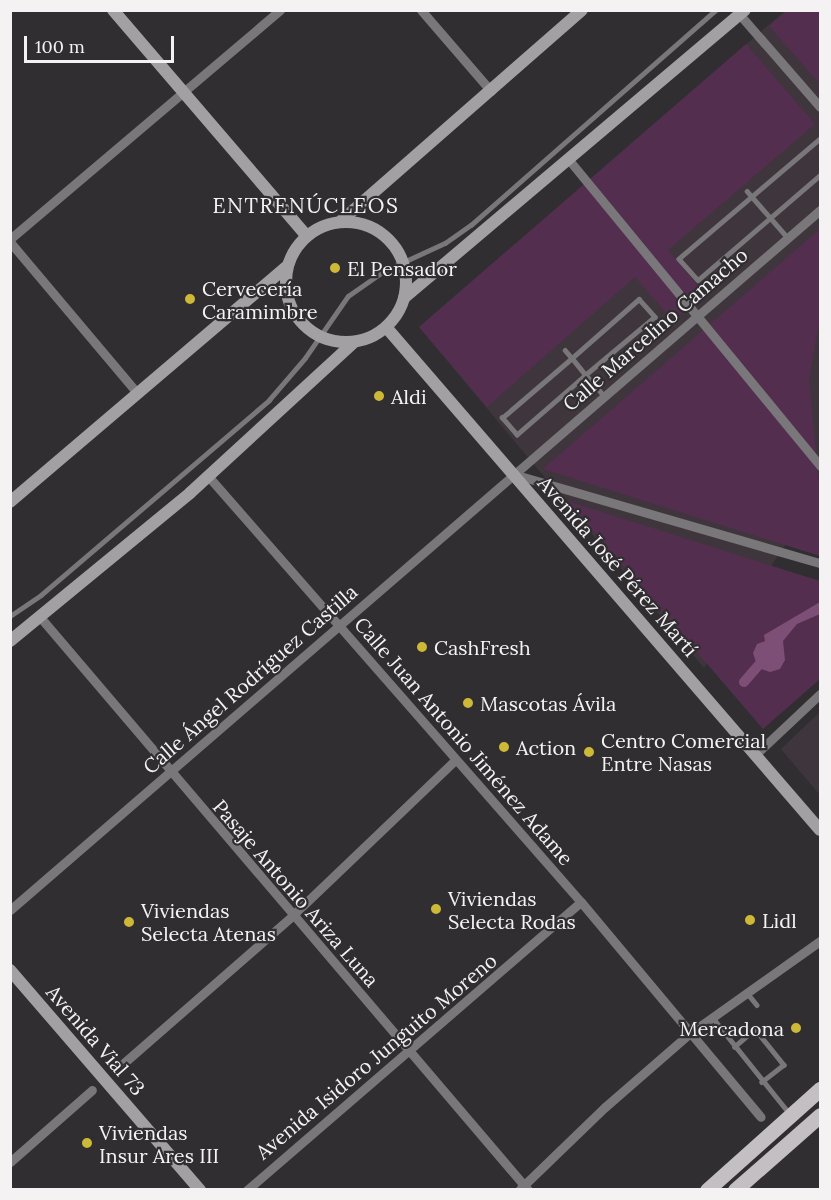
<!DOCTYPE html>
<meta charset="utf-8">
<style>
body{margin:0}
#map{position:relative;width:831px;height:1200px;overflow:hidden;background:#312e31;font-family:Lora,serif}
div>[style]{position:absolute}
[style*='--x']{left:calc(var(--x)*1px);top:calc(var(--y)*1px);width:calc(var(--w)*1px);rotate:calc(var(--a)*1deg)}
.built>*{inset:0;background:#3f363d}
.green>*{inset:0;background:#532e4e}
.water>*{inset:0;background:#7d4f77}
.canal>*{height:10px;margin:-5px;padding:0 5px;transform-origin:5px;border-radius:5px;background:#7d4f77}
.lane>*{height:4.5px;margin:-2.25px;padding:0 2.25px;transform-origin:2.25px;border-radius:2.25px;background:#797779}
.street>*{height:9px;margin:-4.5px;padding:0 4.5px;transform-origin:4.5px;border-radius:4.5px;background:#797779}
.secondary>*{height:12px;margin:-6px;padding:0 6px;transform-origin:6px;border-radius:6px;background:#a3a0a3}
.secondary>.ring{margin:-6px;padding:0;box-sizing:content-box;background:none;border:12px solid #a3a0a3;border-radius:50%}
.primary>*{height:15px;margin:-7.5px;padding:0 7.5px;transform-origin:7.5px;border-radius:7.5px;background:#c3bfc3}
.dots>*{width:16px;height:16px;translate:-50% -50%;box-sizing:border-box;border:3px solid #312e31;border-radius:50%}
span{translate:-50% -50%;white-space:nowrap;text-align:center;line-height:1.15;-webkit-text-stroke:4.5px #312e31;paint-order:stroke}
.poi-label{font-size:20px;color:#f5f2f4}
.left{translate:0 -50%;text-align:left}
.right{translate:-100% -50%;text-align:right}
.street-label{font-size:20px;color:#f5f2f4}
.neighbourhood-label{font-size:21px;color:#f5f2f4;letter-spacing:1.5px}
.frame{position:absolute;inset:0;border:12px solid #f5f2f4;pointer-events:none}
.scale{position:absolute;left:24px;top:36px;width:150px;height:27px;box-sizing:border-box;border:3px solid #f5f2f4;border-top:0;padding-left:8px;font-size:18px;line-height:21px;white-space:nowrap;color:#f5f2f4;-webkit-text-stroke:4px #312e31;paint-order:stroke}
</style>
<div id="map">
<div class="built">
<div style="clip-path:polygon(785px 11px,820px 11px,820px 492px,704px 668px,419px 327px)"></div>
<div style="clip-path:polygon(820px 712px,820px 795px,781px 749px)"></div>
</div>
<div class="green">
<div style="clip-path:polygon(787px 11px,820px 11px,820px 84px,769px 26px)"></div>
<div style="clip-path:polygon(746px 44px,815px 124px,668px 250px,704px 293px,673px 321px,635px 277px,487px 407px,419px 327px)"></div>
<div style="clip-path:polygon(820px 229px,820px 317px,809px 380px,820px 495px,820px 556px,543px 469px)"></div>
<div style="clip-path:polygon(567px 501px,820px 581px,820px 679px,763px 729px)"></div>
</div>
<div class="water">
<div style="clip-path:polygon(820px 602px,820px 614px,797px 624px,783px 641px,785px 660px,780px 669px,770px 672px,758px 668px,753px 653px,757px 644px,765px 641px,764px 635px)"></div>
</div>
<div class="canal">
<div style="--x:744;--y:682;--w:35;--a:-49"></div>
</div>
<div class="lane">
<div style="--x:820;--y:139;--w:185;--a:139.6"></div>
<div style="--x:679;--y:259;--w:28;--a:48"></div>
<div style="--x:698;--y:280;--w:161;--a:-40.7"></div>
<div style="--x:747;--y:191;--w:62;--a:48.9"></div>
<div style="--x:565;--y:350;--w:11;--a:49"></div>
<div style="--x:572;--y:358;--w:89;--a:-41.4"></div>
<div style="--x:639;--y:299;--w:24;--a:48"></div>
<div style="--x:655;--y:317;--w:90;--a:140"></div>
<div style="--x:586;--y:375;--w:91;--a:139"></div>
<div style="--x:517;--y:435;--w:23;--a:-131"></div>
<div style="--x:502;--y:418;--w:92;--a:-40.6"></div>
<div style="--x:572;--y:358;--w:22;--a:51"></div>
<div style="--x:586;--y:375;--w:28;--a:49"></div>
<div style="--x:10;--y:616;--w:37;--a:-34"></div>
<div style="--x:41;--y:595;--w:300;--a:-40.5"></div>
<div style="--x:269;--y:400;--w:55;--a:-49.4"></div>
<div style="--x:305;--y:358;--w:75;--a:-55.3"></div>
<div style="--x:348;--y:296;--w:44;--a:-34.8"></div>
<div style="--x:384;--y:271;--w:67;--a:-24.7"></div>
<div style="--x:445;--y:243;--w:32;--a:-35"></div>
<div style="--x:471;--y:225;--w:326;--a:-41.3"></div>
<div style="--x:748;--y:994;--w:14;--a:51"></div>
<div style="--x:713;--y:1018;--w:123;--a:51.3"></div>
<div style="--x:734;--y:1047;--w:28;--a:-41"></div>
<div style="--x:755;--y:1029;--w:46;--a:51.1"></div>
<div style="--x:784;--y:1065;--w:28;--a:142"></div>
</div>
<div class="street">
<div style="--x:421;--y:10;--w:107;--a:49.2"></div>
<div style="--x:740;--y:15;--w:122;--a:49"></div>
<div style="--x:569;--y:160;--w:396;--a:50.6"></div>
<div style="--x:10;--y:239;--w:354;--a:-40.3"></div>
<div style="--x:10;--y:242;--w:197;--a:49.9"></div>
<div style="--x:513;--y:474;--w:320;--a:16.2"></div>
<div style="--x:208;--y:476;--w:566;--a:48.8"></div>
<div style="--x:581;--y:902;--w:280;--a:50.1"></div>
<div style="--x:40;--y:617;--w:753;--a:49.58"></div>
<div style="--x:755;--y:755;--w:89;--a:-43.2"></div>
<div style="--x:10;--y:910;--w:1071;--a:-40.83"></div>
<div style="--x:118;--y:1068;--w:231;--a:-41.1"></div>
<div style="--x:292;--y:916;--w:226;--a:-43.7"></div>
<div style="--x:10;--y:1162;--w:109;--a:-41.3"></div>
<div style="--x:520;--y:1189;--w:118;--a:-44"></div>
<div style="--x:605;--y:1107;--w:111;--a:-41"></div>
<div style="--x:689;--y:1034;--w:161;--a:-35.4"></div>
<div style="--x:247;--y:1190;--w:441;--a:-40.8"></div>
</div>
<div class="secondary">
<div style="--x:113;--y:10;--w:296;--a:49.4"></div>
<div style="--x:341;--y:221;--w:320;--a:-41.2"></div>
<div class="ring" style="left:286px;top:222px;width:108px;height:108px"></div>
<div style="--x:404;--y:298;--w:446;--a:-40.2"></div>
<div style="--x:386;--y:327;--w:664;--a:49.21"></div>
<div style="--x:10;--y:502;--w:364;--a:-40.4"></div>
<div style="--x:10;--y:641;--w:233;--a:-39.4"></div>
<div style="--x:190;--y:493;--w:223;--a:-42.6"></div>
<div style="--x:10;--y:970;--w:291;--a:49.2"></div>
</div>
<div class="primary">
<div style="--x:707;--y:1190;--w:152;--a:-41.8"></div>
<div style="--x:735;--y:1190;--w:113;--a:-41.4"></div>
</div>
<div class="dots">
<div style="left:335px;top:268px;background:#ceb837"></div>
<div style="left:190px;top:299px;background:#ceb837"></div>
<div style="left:379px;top:396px;background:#ceb837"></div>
<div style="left:422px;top:647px;background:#ceb837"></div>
<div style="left:468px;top:703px;background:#ceb837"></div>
<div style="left:504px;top:747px;background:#ceb837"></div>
<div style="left:589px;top:752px;background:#ceb837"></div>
<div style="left:436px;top:909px;background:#ceb837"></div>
<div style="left:750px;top:920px;background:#ceb837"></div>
<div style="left:129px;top:922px;background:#ceb837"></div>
<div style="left:796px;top:1028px;background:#ceb837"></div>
<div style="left:87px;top:1143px;background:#ceb837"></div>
</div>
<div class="poi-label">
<span class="left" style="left:347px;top:268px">El Pensador</span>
<span class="left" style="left:202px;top:300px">Cervecería<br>Caramimbre</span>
<span class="left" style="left:391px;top:396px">Aldi</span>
<span class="left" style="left:434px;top:647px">CashFresh</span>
<span class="left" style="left:480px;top:703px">Mascotas Ávila</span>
<span class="left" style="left:601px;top:752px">Centro Comercial<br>Entre Nasas</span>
<span class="left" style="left:516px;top:747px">Action</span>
<span class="left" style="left:448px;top:910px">Viviendas<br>Selecta Rodas</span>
<span class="left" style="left:141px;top:922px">Viviendas<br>Selecta Atenas</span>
<span class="left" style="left:762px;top:920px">Lidl</span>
<span class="right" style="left:784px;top:1028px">Mercadona</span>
<span class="left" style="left:99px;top:1144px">Viviendas<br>Insur Ares III</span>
</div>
<div class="street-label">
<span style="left:655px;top:329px;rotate:-41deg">Calle Marcelino Camacho</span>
<span style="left:618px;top:566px;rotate:49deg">Avenida José Pérez Martí</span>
<span style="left:250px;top:679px;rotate:-41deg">Calle Ángel Rodríguez Castilla</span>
<span style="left:464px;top:741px;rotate:49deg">Calle Juan Antonio Jiménez Adame</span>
<span style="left:296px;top:893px;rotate:49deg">Pasaje Antonio Ariza Luna</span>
<span style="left:96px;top:1040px;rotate:49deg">Avenida Vial 73</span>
<span style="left:376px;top:1056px;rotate:-40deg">Avenida Isidoro Junguito Moreno</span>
</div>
<div class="neighbourhood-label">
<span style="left:306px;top:206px">ENTRENÚCLEOS</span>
</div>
<div class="frame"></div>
<div class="scale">100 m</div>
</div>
